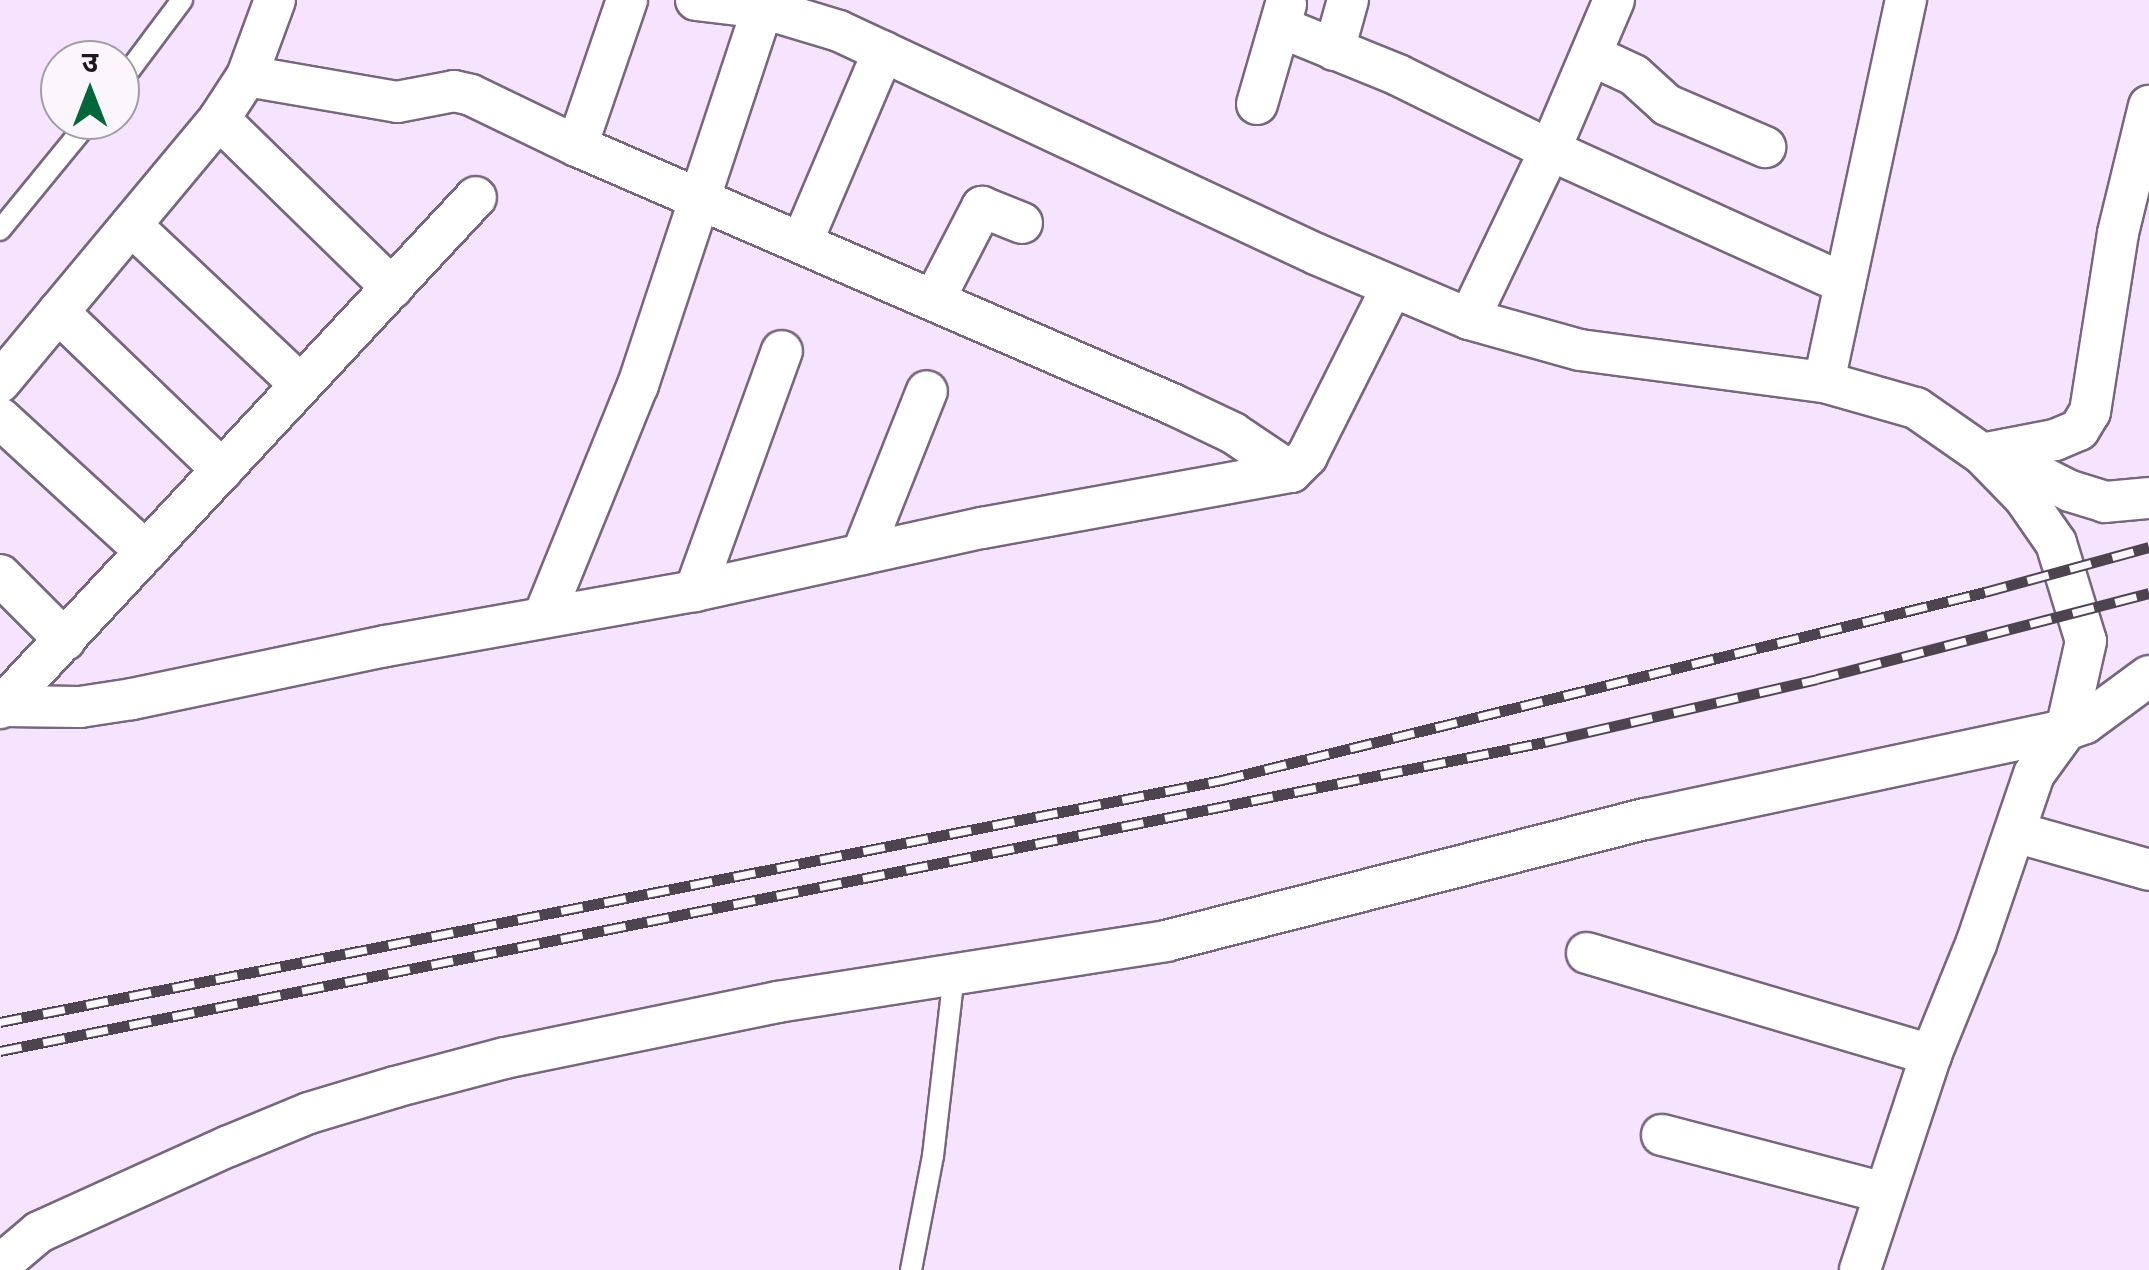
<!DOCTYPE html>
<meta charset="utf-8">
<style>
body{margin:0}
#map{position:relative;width:2149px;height:1270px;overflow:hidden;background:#f6e3fd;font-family:"IBM Plex Serif","Noto Sans Devanagari",serif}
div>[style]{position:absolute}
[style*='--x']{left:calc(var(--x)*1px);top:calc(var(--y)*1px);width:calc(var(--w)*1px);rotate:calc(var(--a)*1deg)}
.roads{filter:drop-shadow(2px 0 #77677d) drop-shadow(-2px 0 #77677d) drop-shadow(0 2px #77677d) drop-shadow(0 -2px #77677d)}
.service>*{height:20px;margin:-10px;padding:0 10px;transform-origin:10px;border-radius:10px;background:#fff}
.minor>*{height:40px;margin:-20px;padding:0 20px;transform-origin:20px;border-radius:20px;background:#fff}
.rail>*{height:11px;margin-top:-5.5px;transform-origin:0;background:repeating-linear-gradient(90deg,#faf6fc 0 22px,#4d4450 0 44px);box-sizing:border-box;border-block:2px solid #4d4450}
span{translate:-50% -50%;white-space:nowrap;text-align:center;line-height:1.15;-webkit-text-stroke:9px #faf6fc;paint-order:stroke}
.north{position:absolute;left:40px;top:40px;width:100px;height:100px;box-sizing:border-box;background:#faf6fc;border:2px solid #a29da4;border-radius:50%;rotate:0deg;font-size:28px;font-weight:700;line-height:40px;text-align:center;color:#1e1720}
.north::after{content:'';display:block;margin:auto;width:35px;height:45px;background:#04663b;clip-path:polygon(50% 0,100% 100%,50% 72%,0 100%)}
</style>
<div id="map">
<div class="roads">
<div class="service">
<div style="--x:120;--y:83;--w:104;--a:-53.2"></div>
<div style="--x:0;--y:230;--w:142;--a:-50.7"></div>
<div style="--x:911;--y:1270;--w:116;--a:-79.1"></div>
<div style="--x:933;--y:1156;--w:183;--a:-83.4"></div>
</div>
<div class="minor">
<div style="--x:696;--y:0;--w:67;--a:6.8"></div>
<div style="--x:763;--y:8;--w:79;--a:16.8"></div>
<div style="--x:839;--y:31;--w:527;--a:25.06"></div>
<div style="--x:1316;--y:254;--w:166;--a:23"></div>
<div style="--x:1469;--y:319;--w:115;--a:15.6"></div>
<div style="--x:1580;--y:350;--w:246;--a:7.5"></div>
<div style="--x:1824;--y:382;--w:96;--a:15.8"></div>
<div style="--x:1916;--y:408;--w:80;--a:34.9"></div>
<div style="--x:1982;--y:454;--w:60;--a:45.7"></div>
<div style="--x:2024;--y:497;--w:56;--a:55.2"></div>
<div style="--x:2056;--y:543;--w:102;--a:73"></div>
<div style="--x:2086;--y:641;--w:91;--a:102.7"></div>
<div style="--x:2066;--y:730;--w:54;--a:126"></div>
<div style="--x:2034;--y:774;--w:180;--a:108.8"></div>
<div style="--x:1976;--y:944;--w:120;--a:112.1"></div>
<div style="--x:1931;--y:1055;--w:226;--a:108.3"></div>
<div style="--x:1280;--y:27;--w:127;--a:22.1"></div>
<div style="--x:1398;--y:75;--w:169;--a:26.3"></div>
<div style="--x:1550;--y:150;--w:324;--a:24.4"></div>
<div style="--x:1334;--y:50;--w:52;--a:-74.4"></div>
<div style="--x:1591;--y:55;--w:47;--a:24.9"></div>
<div style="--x:1634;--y:75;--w:45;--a:42.3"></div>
<div style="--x:1667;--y:105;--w:107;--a:23.2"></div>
<div style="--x:247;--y:76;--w:152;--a:9.8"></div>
<div style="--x:397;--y:102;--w:58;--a:-10.9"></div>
<div style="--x:454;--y:91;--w:17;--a:13"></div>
<div style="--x:471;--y:95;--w:118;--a:25.7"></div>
<div style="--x:577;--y:146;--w:649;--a:23.44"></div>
<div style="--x:1172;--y:404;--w:68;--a:25.4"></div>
<div style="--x:1233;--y:433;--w:70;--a:33.9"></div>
<div style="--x:1257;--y:104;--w:104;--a:-73.8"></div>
<div style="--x:219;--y:119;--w:242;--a:44.3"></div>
<div style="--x:577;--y:146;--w:154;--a:-71.1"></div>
<div style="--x:131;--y:225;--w:233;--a:43.3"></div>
<div style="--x:802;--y:242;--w:207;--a:-66.9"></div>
<div style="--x:934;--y:300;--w:105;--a:-62.7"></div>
<div style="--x:982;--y:207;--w:43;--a:21.8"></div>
<div style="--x:58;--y:312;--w:228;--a:43.9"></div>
<div style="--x:1469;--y:319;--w:187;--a:-64.4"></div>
<div style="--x:1550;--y:150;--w:163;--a:-66.9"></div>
<div style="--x:0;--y:382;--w:342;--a:-50.2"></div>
<div style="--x:219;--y:119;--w:51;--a:-56.9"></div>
<div style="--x:247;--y:76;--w:81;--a:-69.8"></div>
<div style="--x:1824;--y:382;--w:391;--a:-77.9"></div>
<div style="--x:0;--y:418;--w:198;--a:42.5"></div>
<div style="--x:2008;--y:449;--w:33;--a:44"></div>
<div style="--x:2032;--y:472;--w:42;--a:26.6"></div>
<div style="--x:2070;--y:491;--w:37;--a:17"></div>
<div style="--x:2105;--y:502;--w:44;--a:-5.2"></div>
<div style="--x:1982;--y:454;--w:74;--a:-10.9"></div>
<div style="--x:2055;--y:440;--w:26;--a:-23"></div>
<div style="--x:2079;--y:430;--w:21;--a:-59"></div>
<div style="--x:2090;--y:412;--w:181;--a:-81.1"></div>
<div style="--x:2118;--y:233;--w:131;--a:-76.3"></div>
<div style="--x:862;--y:554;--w:175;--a:-68.3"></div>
<div style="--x:0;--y:575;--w:92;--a:45"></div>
<div style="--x:695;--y:591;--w:255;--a:-70.1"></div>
<div style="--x:544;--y:616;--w:249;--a:-67.9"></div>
<div style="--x:638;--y:385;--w:397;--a:-71.7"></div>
<div style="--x:5;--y:706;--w:75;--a:0.8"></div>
<div style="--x:80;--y:707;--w:53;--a:-8.7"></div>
<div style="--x:132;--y:699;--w:259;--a:-11.8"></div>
<div style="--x:386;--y:646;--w:314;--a:-10.1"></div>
<div style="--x:695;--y:591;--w:294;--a:-12.4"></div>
<div style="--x:982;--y:528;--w:314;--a:-10.3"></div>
<div style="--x:1291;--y:472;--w:23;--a:-45"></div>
<div style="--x:1307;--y:456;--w:189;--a:-63.3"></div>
<div style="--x:0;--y:708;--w:698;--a:-47.03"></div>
<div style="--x:2015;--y:832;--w:139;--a:15.8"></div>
<div style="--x:1587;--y:953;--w:359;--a:16.5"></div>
<div style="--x:1662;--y:1135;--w:230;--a:14.6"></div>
<div style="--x:0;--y:1265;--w:51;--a:-40.2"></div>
<div style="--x:39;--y:1232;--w:209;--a:-24.4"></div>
<div style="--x:229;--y:1146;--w:87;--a:-22.4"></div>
<div style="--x:309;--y:1113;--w:90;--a:-16.8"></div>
<div style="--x:395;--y:1087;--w:114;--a:-14.8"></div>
<div style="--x:505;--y:1058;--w:279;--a:-11.6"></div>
<div style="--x:778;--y:1002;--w:393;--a:-8.9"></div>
<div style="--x:1166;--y:941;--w:495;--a:-14.3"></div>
<div style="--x:1646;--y:819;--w:429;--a:-12"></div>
<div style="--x:2066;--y:730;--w:20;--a:-20"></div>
<div style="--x:2085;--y:723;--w:79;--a:-36.3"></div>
</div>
</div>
<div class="rail">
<div style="--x:0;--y:1022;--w:1246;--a:-11.2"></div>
<div style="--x:1222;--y:780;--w:786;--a:-13.84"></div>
<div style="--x:1985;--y:592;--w:170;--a:-15.3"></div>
<div style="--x:0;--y:1051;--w:1576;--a:-11.31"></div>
<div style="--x:1545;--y:742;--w:279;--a:-13"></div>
<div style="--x:1817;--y:679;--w:343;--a:-14.5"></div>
</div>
<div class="north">उ</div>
</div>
